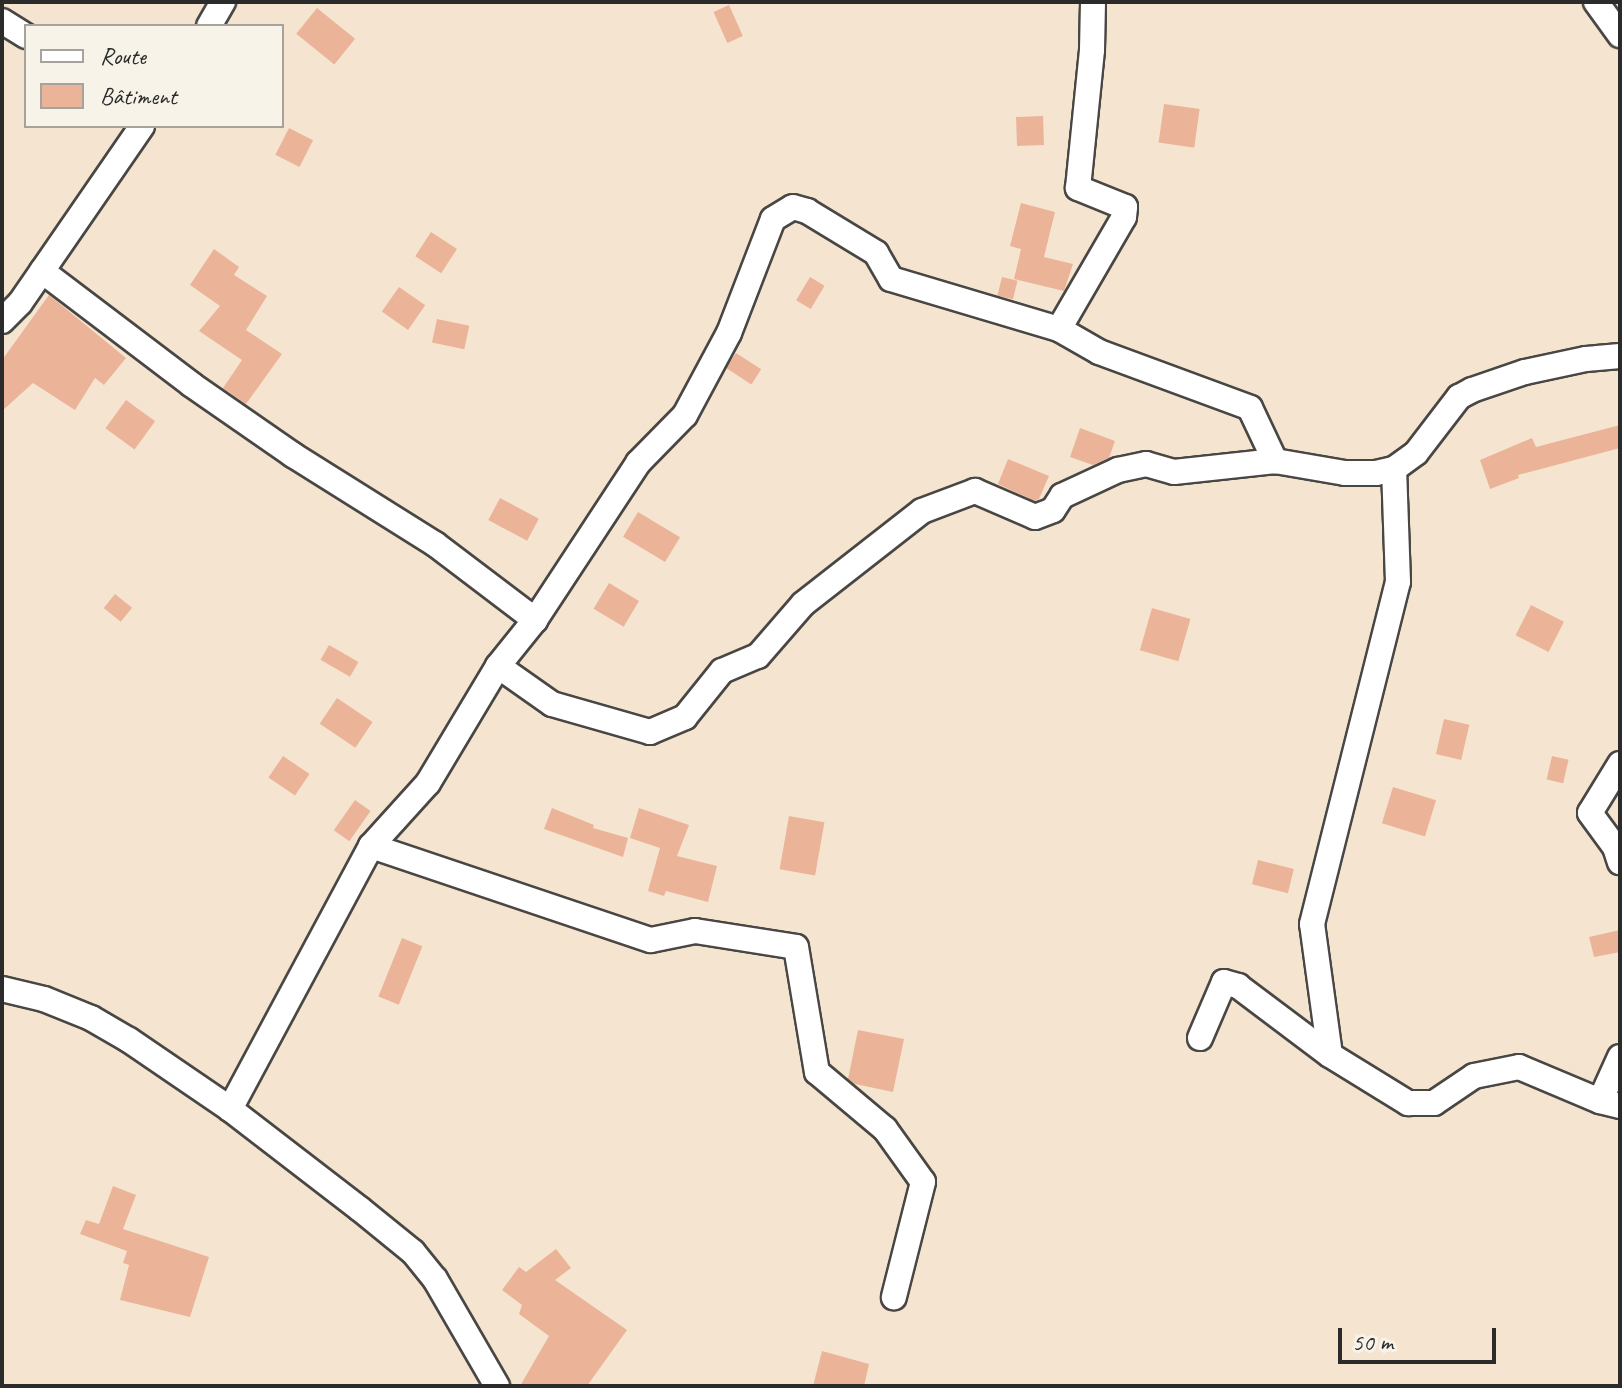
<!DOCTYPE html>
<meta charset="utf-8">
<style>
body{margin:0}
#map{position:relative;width:1622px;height:1388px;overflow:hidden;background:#f5e5d0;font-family:Caveat,sans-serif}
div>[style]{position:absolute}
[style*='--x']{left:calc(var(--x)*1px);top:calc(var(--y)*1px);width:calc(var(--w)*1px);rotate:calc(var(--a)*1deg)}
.building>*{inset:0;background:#ebb499;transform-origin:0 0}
.roads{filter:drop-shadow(2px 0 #494744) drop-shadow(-2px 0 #494744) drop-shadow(0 2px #494744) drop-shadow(0 -2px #494744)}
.minor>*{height:24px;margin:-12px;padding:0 12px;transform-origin:12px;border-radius:12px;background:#fff}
span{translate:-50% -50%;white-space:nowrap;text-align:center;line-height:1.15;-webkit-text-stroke:6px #f7f3e8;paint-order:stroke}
.frame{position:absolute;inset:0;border:4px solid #2b2b2b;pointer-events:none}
.legend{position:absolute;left:24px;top:24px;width:260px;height:104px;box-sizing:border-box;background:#f7f3e8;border:2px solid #a5a39c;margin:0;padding:10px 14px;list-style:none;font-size:24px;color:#2b2b2b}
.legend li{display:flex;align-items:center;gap:16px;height:40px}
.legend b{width:40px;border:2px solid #a5a39c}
.scale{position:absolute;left:1338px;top:1328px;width:158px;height:36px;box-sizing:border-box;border:4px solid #2b2b2b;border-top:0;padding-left:10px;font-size:24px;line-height:28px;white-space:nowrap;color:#2b2b2b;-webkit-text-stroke:6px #f7f3e8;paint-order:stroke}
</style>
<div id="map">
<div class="building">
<div style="left:729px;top:5px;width:34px;height:17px;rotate:66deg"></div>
<div style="left:317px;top:8px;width:49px;height:33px;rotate:39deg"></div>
<div style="left:1164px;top:104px;width:36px;height:39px;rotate:8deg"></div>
<div style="left:1043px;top:116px;width:29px;height:27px;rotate:88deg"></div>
<div style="left:289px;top:128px;width:27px;height:30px;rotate:27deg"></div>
<div style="clip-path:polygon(1021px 203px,1055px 212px,1044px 257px,1073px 264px,1064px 291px,1014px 279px,1021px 249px,1010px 246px)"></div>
<div style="left:431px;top:232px;width:31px;height:29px;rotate:33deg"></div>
<div style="clip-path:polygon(214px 249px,239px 267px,234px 275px,267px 296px,246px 330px,282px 354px,246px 404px,223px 388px,242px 360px,199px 331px,220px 306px,190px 285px)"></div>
<div style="left:810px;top:277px;width:17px;height:27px;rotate:31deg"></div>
<div style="left:1002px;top:277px;width:16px;height:19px;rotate:14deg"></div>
<div style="left:399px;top:287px;width:32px;height:30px;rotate:35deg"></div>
<div style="clip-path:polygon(49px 295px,126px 358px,104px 385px,95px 378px,75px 410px,33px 383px,2px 411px,2px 360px)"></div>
<div style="left:437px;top:319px;width:33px;height:24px;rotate:12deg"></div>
<div style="left:736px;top:353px;width:30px;height:18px;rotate:33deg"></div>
<div style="left:126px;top:400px;width:36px;height:35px;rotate:36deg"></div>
<div style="clip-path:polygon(1620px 425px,1620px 448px,1518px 475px,1519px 478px,1490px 489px,1480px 460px,1532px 438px,1536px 447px)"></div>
<div style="clip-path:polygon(1080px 428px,1115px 441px,1109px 458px,1093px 465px,1070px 457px)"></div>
<div style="clip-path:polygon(1008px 459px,1049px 476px,1039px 499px,1035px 501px,998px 484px)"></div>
<div style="left:500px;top:498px;width:44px;height:25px;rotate:28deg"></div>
<div style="left:638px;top:512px;width:49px;height:29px;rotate:31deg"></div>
<div style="left:609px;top:583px;width:35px;height:30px;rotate:31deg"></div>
<div style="left:115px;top:594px;width:22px;height:18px;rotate:39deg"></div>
<div style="left:1531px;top:605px;width:37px;height:34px;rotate:27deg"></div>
<div style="left:1152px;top:608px;width:40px;height:44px;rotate:16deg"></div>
<div style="left:329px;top:645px;width:34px;height:17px;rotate:30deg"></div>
<div style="left:337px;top:698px;width:43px;height:31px;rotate:34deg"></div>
<div style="left:1444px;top:719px;width:26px;height:36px;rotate:13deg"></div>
<div style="left:283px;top:756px;width:32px;height:26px;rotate:34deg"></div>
<div style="left:1552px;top:756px;width:17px;height:24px;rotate:13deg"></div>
<div style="left:1393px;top:787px;width:45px;height:38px;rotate:17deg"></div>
<div style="left:355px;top:800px;width:19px;height:37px;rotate:35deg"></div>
<div style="clip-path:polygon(552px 808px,594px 825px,593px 828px,628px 838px,623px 857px,544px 829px)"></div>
<div style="clip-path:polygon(639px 808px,689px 825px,677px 856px,717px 866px,708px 902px,666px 891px,664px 896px,648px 891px,660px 848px,630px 838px)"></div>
<div style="left:789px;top:816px;width:36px;height:54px;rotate:10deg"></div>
<div style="left:1258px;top:860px;width:37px;height:25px;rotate:14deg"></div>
<div style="clip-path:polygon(1620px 930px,1620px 952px,1594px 957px,1589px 937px)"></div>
<div style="left:402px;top:938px;width:22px;height:63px;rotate:22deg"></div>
<div style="clip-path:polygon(858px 1030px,904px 1039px,893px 1092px,855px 1084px,848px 1079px)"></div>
<div style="clip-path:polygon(113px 1186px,136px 1195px,123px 1229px,209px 1257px,190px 1317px,120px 1300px,129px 1265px,123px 1263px,127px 1251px,80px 1234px,86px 1220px,99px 1224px)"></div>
<div style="clip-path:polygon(556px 1249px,571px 1268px,555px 1280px,627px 1330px,587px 1386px,520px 1386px,549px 1336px,519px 1314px,522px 1305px,502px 1290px,519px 1267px,526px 1272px)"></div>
<div style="clip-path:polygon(822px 1351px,869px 1364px,864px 1386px,813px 1386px)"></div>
</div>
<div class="roads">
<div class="minor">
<div style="--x:1596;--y:2;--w:41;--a:54"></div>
<div style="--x:2;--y:21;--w:28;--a:32"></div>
<div style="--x:209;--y:26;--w:28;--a:-60"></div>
<div style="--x:42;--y:271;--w:188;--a:37.2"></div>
<div style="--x:192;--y:385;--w:123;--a:34.7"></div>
<div style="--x:293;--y:455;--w:168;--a:32.1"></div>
<div style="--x:435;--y:544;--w:126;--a:37.2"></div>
<div style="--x:2;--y:321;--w:25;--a:-45"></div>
<div style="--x:20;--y:303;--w:215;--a:-55.4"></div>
<div style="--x:1059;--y:329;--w:129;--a:-59.9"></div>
<div style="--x:1124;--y:217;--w:10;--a:-84"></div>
<div style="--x:1125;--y:207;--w:51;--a:-158"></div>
<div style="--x:1078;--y:188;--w:139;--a:-84.2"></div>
<div style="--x:1092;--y:50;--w:48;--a:-88.8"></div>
<div style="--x:498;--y:666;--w:66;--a:35.1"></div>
<div style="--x:552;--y:704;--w:102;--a:15.9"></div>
<div style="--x:650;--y:732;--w:38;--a:-23"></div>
<div style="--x:685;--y:717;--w:59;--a:-51.2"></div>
<div style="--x:722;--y:671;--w:39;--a:-23"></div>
<div style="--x:758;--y:656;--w:69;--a:-49.1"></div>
<div style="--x:803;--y:604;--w:151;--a:-38"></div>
<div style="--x:922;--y:511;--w:57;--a:-20.7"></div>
<div style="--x:975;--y:491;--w:65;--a:23.4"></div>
<div style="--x:1035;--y:517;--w:19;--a:-21"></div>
<div style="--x:1053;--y:510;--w:17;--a:-57"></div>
<div style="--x:1062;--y:496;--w:62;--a:-24.9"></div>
<div style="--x:1118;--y:470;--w:29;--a:-12"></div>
<div style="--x:1146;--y:464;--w:29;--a:16"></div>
<div style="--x:1174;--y:472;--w:102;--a:-6.2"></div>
<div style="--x:1620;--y:764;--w:57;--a:121.5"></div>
<div style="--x:1590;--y:813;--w:42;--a:53.7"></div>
<div style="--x:1615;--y:847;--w:16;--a:72"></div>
<div style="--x:371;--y:846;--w:295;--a:18.6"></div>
<div style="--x:651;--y:940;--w:45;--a:-11.6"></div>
<div style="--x:695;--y:931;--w:102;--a:9"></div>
<div style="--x:796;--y:947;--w:127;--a:80.5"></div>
<div style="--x:817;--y:1072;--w:89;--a:40"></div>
<div style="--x:885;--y:1129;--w:65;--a:54.4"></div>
<div style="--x:923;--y:1182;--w:119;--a:104.2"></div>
<div style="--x:2;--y:989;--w:43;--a:13.4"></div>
<div style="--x:44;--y:999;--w:51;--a:22"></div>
<div style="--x:91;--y:1018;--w:44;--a:30.1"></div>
<div style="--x:129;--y:1040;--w:122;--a:34.3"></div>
<div style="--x:230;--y:1109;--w:164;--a:37.6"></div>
<div style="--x:360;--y:1209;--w:68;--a:39.1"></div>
<div style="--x:413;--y:1252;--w:35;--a:51"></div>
<div style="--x:435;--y:1279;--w:124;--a:59.9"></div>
<div style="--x:1200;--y:1038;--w:61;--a:-66.8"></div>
<div style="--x:1224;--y:982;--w:15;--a:16"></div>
<div style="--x:1238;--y:986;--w:115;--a:36.9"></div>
<div style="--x:1330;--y:1055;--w:92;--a:31.6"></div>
<div style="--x:1408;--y:1103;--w:26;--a:0"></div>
<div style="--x:1434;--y:1103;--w:48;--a:-34"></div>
<div style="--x:1474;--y:1076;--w:46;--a:-11.3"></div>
<div style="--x:1519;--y:1067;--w:88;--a:22.8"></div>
<div style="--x:1330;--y:1055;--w:132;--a:-97.8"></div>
<div style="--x:1312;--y:924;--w:353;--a:-75.9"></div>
<div style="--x:1398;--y:582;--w:113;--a:-92"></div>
<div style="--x:1620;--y:1057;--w:48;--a:114.4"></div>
<div style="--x:1600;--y:1101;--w:21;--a:14"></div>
<div style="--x:230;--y:1109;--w:298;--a:-61.8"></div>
<div style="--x:371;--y:846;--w:85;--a:-47.9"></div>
<div style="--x:428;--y:783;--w:136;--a:-59.1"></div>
<div style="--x:498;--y:666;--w:59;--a:-51.2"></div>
<div style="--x:535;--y:620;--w:188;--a:-56.7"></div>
<div style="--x:638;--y:463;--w:67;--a:-45.6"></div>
<div style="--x:685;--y:415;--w:93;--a:-61.8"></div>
<div style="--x:729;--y:333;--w:122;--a:-68.9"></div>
<div style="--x:773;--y:219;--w:23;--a:-31"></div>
<div style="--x:793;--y:207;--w:15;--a:16"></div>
<div style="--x:807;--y:211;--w:81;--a:31.3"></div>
<div style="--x:876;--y:253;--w:30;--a:60"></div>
<div style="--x:891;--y:279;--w:175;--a:16.6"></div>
<div style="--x:1059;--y:329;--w:46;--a:29.9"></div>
<div style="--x:1099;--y:352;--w:161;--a:20.3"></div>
<div style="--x:1250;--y:408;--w:59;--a:64.7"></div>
<div style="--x:1275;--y:461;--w:71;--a:9.7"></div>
<div style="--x:1345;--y:473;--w:31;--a:0"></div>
<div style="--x:1376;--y:473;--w:18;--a:-13"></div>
<div style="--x:1394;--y:469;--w:27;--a:-36"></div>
<div style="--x:1416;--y:453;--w:71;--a:-52.5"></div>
<div style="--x:1459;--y:397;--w:15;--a:-28"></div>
<div style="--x:1472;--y:390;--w:56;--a:-18.8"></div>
<div style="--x:1525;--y:372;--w:62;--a:-12"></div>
<div style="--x:1586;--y:359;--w:34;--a:-5"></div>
</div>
</div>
<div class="frame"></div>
<ul class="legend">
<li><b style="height:10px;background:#fff"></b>Route</li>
<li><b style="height:22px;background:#ebb499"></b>Bâtiment</li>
</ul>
<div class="scale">50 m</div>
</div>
